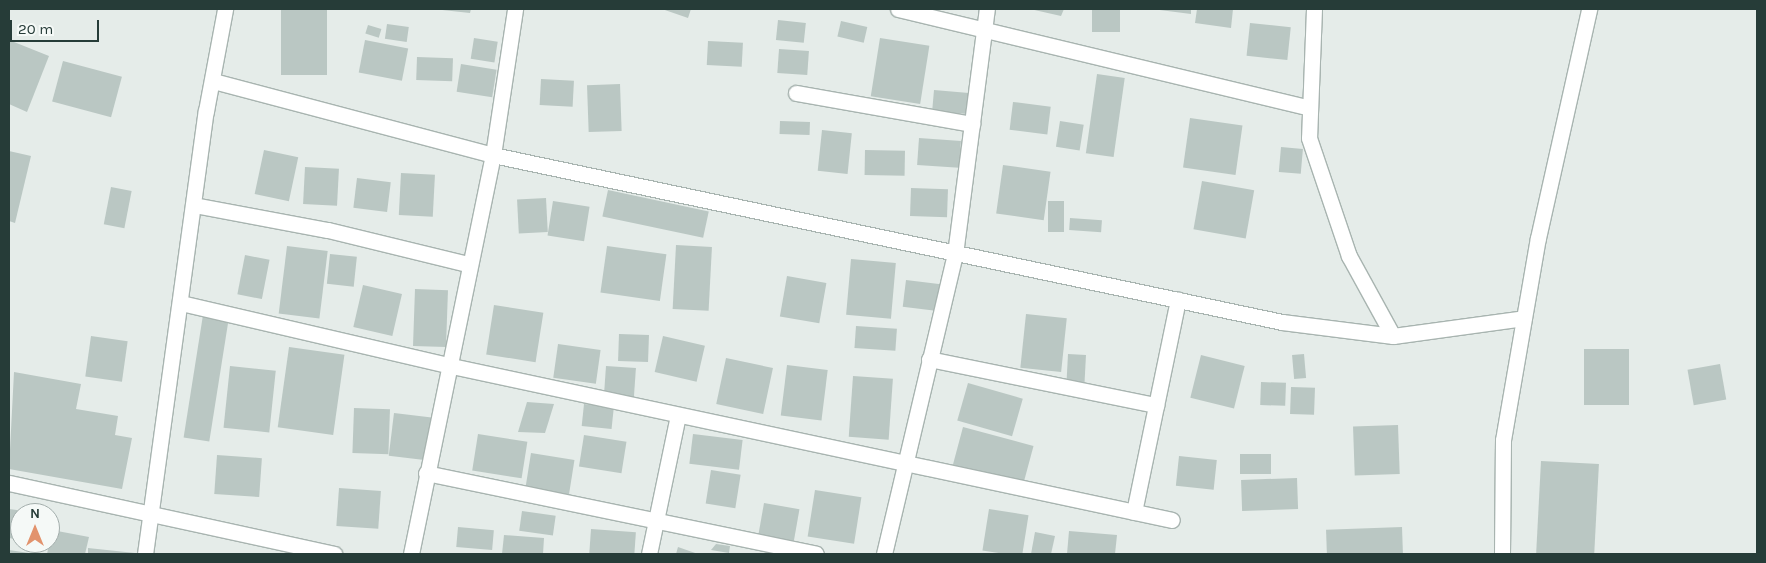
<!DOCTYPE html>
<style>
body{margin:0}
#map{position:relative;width:1766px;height:563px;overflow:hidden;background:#e5ece9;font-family:Karla,sans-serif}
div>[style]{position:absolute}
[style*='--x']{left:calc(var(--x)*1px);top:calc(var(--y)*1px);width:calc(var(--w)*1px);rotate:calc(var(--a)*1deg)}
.building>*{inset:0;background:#bac7c3;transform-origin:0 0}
.roads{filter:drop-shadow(1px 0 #a8b4b0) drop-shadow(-1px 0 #a8b4b0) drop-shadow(0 1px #a8b4b0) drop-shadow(0 -1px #a8b4b0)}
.minor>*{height:15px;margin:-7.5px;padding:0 7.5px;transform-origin:7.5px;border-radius:7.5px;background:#fff}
span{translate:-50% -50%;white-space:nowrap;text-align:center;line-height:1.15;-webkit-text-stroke:4px #f5f9f7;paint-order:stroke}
.frame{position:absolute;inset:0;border:10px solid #263c38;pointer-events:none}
.north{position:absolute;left:10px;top:503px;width:50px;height:50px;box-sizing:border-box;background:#f5f9f7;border:1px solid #a2adab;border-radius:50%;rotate:0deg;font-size:14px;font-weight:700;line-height:20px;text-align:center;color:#263c38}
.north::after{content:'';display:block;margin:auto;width:18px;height:22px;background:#e2936d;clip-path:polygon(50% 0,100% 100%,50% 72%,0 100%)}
.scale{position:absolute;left:10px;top:20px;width:89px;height:22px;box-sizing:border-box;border:2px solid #263c38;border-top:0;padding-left:6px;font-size:15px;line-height:18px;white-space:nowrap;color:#263c38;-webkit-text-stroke:4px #f5f9f7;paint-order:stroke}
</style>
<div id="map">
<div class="building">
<div style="left:281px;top:9px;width:46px;height:66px"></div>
<div style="clip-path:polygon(433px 9px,471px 9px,470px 13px)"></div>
<div style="clip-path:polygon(662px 9px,691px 9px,688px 18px)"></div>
<div style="clip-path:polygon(1030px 9px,1064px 9px,1061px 16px)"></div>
<div style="left:1092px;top:9px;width:28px;height:23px"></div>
<div style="clip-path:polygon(1152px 9px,1191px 9px,1191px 14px)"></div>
<div style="clip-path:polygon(1197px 9px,1233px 9px,1231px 28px,1195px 23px)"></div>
<div style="left:778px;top:20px;width:28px;height:20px;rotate:6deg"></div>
<div style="left:841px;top:21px;width:27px;height:16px;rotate:13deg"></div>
<div style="left:1250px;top:23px;width:41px;height:33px;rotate:6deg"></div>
<div style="left:387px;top:24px;width:22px;height:15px;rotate:8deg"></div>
<div style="left:368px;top:25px;width:14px;height:9px;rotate:17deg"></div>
<div style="left:474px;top:38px;width:24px;height:21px;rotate:9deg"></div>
<div style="left:880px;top:38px;width:50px;height:59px;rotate:9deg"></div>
<div style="clip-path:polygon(9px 40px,49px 56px,27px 112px,9px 104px)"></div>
<div style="left:365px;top:40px;width:44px;height:33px;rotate:11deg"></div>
<div style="left:708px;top:41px;width:35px;height:24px;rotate:3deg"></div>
<div style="left:779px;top:49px;width:30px;height:24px;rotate:4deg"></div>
<div style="left:417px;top:57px;width:36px;height:23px;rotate:2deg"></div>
<div style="left:63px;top:61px;width:61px;height:42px;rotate:15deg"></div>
<div style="left:461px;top:64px;width:36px;height:28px;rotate:9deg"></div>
<div style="left:1097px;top:74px;width:28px;height:80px;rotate:8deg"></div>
<div style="left:541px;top:79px;width:33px;height:26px;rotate:3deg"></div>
<div style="left:620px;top:84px;width:47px;height:33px;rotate:88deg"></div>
<div style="left:934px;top:90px;width:35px;height:21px;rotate:5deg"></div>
<div style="left:1013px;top:102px;width:38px;height:28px;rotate:7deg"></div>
<div style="left:1190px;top:118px;width:53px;height:50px;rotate:8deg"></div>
<div style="left:780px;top:121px;width:30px;height:13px;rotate:2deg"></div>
<div style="left:1060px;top:121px;width:24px;height:26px;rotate:9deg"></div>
<div style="left:822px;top:130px;width:30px;height:41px;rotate:6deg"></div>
<div style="left:919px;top:138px;width:42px;height:27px;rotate:4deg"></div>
<div style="left:1281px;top:147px;width:22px;height:25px;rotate:5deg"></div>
<div style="left:264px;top:150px;width:35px;height:45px;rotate:12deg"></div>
<div style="left:865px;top:150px;width:40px;height:25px;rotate:1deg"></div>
<div style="clip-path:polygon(9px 151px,31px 156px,15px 223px,9px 221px)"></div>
<div style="left:1003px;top:165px;width:48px;height:49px;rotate:8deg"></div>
<div style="left:305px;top:167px;width:34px;height:37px;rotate:3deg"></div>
<div style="left:401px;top:173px;width:34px;height:42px;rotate:3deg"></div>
<div style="left:357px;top:178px;width:34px;height:30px;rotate:7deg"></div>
<div style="left:1202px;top:181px;width:53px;height:49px;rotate:10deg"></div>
<div style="left:111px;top:187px;width:21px;height:38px;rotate:11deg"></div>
<div style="left:911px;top:188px;width:37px;height:28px;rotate:2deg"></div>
<div style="left:608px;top:190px;width:103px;height:27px;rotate:12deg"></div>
<div style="left:546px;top:198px;width:34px;height:29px;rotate:87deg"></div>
<div style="left:553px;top:201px;width:37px;height:35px;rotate:9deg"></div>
<div style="left:1048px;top:201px;width:16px;height:31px"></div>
<div style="left:1070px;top:218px;width:32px;height:12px;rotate:4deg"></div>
<div style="left:676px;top:245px;width:36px;height:64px;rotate:3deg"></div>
<div style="left:287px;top:246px;width:41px;height:68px;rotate:7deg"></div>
<div style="left:607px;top:246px;width:60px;height:47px;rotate:8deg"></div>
<div style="left:330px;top:254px;width:27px;height:30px;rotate:6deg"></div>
<div style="left:245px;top:255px;width:25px;height:40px;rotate:11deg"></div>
<div style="left:851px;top:259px;width:45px;height:56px;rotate:5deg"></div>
<div style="left:787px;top:276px;width:40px;height:41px;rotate:10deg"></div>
<div style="left:906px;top:280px;width:35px;height:27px;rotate:7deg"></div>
<div style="left:363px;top:285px;width:40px;height:43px;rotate:13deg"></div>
<div style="left:415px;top:289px;width:33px;height:57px;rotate:2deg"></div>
<div style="left:494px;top:305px;width:50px;height:50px;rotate:9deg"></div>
<div style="left:1026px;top:314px;width:41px;height:54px;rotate:6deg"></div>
<div style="left:203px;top:315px;width:26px;height:124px;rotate:9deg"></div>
<div style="left:856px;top:326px;width:41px;height:22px;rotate:4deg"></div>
<div style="left:619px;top:334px;width:30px;height:27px;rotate:2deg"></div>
<div style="left:91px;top:336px;width:37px;height:41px;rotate:8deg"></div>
<div style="left:663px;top:336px;width:43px;height:37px;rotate:13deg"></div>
<div style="left:558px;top:344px;width:43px;height:34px;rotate:8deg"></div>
<div style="left:289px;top:347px;width:56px;height:81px;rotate:8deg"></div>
<div style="left:1584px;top:349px;width:45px;height:56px"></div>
<div style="left:1068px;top:354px;width:18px;height:29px;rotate:3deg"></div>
<div style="left:1304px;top:354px;width:24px;height:12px;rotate:85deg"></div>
<div style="left:1201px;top:355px;width:45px;height:44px;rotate:14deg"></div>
<div style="left:726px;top:358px;width:48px;height:47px;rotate:12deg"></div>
<div style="left:1720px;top:364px;width:36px;height:33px;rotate:80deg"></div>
<div style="left:787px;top:365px;width:41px;height:51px;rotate:7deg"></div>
<div style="left:230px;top:366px;width:46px;height:62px;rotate:6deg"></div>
<div style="left:606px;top:366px;width:30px;height:32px;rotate:4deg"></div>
<div style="clip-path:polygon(14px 372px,81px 384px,76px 409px,118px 416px,115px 435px,132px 438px,122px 489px,9px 469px)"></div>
<div style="left:853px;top:376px;width:40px;height:61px;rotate:4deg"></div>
<div style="left:1261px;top:382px;width:25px;height:23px;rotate:2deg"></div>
<div style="left:968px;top:383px;width:57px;height:39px;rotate:16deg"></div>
<div style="left:1291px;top:387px;width:24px;height:27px;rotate:2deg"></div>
<div style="clip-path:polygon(527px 402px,554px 404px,545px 433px,518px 432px)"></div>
<div style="left:584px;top:404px;width:30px;height:22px;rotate:6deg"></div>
<div style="left:354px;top:408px;width:36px;height:45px;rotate:2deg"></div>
<div style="left:394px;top:413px;width:40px;height:43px;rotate:7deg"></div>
<div style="left:1398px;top:425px;width:49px;height:45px;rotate:88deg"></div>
<div style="left:963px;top:427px;width:73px;height:40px;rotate:15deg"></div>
<div style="left:478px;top:434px;width:50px;height:37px;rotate:9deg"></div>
<div style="left:693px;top:434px;width:50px;height:30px;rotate:7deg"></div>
<div style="left:584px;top:435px;width:43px;height:32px;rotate:9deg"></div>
<div style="left:531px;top:453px;width:44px;height:35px;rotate:9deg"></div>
<div style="left:1271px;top:454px;width:20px;height:31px;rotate:90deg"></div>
<div style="left:217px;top:455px;width:45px;height:39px;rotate:4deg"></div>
<div style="left:1179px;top:456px;width:38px;height:30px;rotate:6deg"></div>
<div style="left:1541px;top:461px;width:58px;height:93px;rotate:3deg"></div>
<div style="left:711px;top:470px;width:30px;height:34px;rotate:9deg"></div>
<div style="left:1297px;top:478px;width:31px;height:56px;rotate:88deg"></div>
<div style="left:339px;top:488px;width:42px;height:38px;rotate:4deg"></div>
<div style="left:815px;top:490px;width:47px;height:47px;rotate:9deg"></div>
<div style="left:764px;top:503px;width:36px;height:32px;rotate:10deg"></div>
<div style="clip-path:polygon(9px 509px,32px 512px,20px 513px,20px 540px,9px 538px)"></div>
<div style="left:989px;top:509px;width:40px;height:42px;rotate:9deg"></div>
<div style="left:522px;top:511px;width:34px;height:20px;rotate:8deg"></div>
<div style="left:458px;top:527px;width:36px;height:20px;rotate:5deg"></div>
<div style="left:1402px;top:527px;width:26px;height:76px;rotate:88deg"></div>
<div style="left:591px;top:529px;width:45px;height:25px;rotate:4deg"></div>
<div style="clip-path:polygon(52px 530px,89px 537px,85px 554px,47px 554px)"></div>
<div style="clip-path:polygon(1069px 531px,1117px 535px,1115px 554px,1067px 554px)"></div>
<div style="clip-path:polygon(1035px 532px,1055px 536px,1051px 554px,1031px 554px)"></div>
<div style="clip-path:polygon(504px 535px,544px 538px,543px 554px,502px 554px)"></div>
<div style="clip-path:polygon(716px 544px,730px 546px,729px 553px,711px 550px)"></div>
<div style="clip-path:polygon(678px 547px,698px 554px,676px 554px)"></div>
<div style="clip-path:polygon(88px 548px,135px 553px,135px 554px,88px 554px)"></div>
<div style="clip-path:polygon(9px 550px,29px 553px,29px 554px,9px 554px)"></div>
</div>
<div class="roads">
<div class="minor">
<div style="--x:898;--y:9;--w:421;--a:13.5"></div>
<div style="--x:1314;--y:9;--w:129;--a:92.2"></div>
<div style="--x:1309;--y:138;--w:125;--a:71.3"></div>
<div style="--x:1349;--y:256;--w:91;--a:61.2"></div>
<div style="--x:213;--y:81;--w:290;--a:14.8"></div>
<div style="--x:493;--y:155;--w:806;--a:11.95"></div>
<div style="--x:1282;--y:322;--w:112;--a:7.2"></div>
<div style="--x:1393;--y:336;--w:132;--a:-7.8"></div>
<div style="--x:796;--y:93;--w:179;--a:10"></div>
<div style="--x:194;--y:205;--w:136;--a:10.6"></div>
<div style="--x:328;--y:230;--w:143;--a:13.7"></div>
<div style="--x:181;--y:303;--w:273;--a:13.1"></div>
<div style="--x:447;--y:365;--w:741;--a:12.07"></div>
<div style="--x:929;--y:359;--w:232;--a:11.5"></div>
<div style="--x:426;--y:473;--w:398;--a:11.7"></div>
<div style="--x:9;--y:483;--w:333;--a:12.3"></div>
<div style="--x:1134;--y:512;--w:217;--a:-78.3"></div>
<div style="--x:145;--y:554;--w:447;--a:-82.2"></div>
<div style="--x:206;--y:111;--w:104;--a:-79.4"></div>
<div style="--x:411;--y:554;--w:407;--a:-78.4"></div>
<div style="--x:493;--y:155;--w:148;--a:-81.4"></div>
<div style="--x:649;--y:554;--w:142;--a:-78.2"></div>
<div style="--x:884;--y:554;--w:308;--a:-76.7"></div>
<div style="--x:955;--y:254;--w:247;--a:-82.6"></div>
<div style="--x:1502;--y:554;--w:114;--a:-89.5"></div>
<div style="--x:1503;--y:440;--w:205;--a:-80.2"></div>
<div style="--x:1538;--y:238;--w:235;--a:-77.4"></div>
</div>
</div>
<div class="frame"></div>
<div class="north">N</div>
<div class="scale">20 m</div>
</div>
